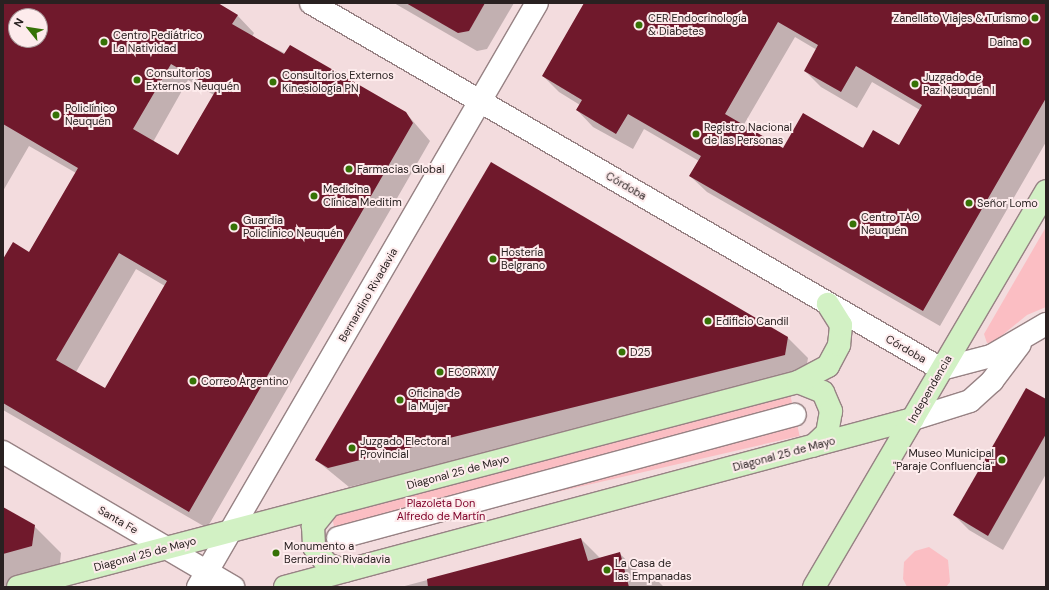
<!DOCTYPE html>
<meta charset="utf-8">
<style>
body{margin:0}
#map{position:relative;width:1049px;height:590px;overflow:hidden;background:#f3dcde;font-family:"DM Sans",sans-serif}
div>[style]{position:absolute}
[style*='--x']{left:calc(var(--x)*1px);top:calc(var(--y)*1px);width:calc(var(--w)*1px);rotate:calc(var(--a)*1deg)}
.green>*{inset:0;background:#fbbec3;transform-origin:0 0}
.shadow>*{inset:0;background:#0003}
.building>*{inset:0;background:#70192c}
.roads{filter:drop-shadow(1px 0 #978284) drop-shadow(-1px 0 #978284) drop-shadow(0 1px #978284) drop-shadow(0 -1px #978284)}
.minor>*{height:22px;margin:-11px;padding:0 11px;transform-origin:11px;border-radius:11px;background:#fff}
.major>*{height:22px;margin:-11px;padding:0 11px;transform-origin:11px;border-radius:11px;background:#d2f1c4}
.dots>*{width:11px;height:11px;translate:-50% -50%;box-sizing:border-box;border:2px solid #fdebec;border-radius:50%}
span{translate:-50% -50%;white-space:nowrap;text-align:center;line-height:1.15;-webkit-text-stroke:4px #fdebec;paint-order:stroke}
.poi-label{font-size:11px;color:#292121}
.right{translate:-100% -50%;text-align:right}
.left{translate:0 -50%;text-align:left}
.street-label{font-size:11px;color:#292121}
.park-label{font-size:11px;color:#81052c}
.frame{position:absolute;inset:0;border:4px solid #292121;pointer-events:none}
.north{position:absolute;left:8px;top:8px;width:40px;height:40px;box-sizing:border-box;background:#fdebec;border:1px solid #a89a9b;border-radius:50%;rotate:300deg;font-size:11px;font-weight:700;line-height:16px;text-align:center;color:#292121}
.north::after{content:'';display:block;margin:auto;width:14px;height:18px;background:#367206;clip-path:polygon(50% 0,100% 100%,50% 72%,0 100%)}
</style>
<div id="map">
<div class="green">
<div style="clip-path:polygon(1046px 227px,1046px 307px,1027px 315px,994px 342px,987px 343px,984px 334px)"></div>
<div style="left:790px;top:394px;width:43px;height:474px;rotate:77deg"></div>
<div style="clip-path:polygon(929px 547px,948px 560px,950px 582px,946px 587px,907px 587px,903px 579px,904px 562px,915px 551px)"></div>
</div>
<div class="shadow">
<div style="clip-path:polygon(evenodd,3px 3px,216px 3px,237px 15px,254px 33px,252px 37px,406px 113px,430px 141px,207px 528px,3px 410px,3px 261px,29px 253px,76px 173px,29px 146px,3px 191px,3px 3px,16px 16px,40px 16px,40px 40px,16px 40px,16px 16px,3px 3px,188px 80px,214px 95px,179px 157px,153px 142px,188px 80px,3px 3px,136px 269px,165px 286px,105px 389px,76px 372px,136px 269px)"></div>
<div style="clip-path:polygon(394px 3px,514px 3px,487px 49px,477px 51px)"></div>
<div style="clip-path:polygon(evenodd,585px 3px,1046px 3px,1046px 142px,940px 326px,707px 192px,690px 176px,699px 161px,644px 129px,633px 149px,593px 127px,577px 110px,580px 105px,559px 92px,543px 76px,585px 3px,795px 37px,817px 50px,805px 71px,821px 87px,857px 108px,872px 82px,920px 110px,899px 146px,784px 149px,743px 126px,795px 37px)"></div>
<div style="clip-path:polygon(788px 338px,808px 358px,805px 375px,349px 487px,316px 460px)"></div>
<div style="clip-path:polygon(1046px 401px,1046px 474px,1003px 550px,969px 530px,954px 515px)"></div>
<div style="clip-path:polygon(3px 508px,34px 526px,61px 553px,59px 573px,3px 587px)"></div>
<div style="clip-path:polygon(581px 539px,600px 558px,619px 553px,642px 575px,650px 573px,664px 587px,401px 587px)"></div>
</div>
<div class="building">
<div style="clip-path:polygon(evenodd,3px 3px,218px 3px,238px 15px,232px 24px,284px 54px,290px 45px,406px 112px,413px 123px,189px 512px,3px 403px,3px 259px,13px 242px,29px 252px,78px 168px,3px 124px,3px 3px,16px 16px,40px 16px,40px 40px,16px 40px,16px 16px,3px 3px,171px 64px,216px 90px,178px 155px,133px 129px,171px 64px,3px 3px,119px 253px,167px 281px,105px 388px,56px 360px,119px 253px)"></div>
<div style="clip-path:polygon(406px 3px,485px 3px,469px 31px,458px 33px)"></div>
<div style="clip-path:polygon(evenodd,584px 3px,1046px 3px,1046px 98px,923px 311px,689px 176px,701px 156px,628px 114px,616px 134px,576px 110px,582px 100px,542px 76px,584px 3px,778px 22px,818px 45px,804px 71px,841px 92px,856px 66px,922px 105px,899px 145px,873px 130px,863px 148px,803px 113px,783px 148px,725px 114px,778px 22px)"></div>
<div style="clip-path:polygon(491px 162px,788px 337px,785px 355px,328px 468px,315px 460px)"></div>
<div style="clip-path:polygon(1026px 388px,1046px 399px,1046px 434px,988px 536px,953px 515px)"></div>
<div style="clip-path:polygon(3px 507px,35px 525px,32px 546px,3px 554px)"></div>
<div style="clip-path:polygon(581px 538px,588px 561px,620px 552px,629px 587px,428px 587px,427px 579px)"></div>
</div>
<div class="roads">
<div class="minor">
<div style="--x:311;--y:3;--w:729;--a:30.15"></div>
<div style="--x:941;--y:369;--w:52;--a:-14.6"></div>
<div style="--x:991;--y:356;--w:64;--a:-30.2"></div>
<div style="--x:913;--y:419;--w:60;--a:-17.5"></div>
<div style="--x:970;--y:401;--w:30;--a:-42"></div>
<div style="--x:992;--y:381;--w:46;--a:-52.9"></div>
<div style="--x:3;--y:452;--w:267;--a:30.4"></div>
<div style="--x:338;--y:538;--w:473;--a:-15.1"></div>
<div style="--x:198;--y:587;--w:675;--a:-59.87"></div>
</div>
<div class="major">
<div style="--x:798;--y:382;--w:27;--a:22"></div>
<div style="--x:823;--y:392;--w:21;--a:67"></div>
<div style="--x:831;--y:411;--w:22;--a:100"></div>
<div style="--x:827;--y:433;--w:19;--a:137"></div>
<div style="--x:329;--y:506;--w:26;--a:129"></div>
<div style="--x:313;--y:526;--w:21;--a:87"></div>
<div style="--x:314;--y:547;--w:21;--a:53"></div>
<div style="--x:327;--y:564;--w:20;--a:20"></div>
<div style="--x:18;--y:587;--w:806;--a:-14.73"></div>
<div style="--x:798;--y:382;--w:34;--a:-28"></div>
<div style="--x:828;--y:366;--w:24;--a:-62"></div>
<div style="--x:839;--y:345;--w:20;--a:-84"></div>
<div style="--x:841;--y:325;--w:25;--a:-122"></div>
<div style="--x:285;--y:587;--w:650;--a:-14.98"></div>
<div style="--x:814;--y:587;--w:459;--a:-59.6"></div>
</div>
</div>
<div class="dots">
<div style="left:1035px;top:18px;background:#367206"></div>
<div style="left:639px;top:25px;background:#367206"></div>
<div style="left:104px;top:42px;background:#367206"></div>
<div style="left:1026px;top:42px;background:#367206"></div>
<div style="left:137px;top:80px;background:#367206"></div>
<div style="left:273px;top:82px;background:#367206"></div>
<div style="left:915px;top:84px;background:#367206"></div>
<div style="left:56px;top:115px;background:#367206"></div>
<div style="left:696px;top:134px;background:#367206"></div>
<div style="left:349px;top:169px;background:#367206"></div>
<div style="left:314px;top:196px;background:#367206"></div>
<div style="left:969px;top:203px;background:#367206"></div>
<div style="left:853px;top:224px;background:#367206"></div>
<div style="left:234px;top:227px;background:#367206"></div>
<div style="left:493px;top:259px;background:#367206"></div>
<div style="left:708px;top:321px;background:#367206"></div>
<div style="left:622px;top:352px;background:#367206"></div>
<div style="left:440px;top:372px;background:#367206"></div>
<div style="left:193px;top:381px;background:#367206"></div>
<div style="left:400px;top:400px;background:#367206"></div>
<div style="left:352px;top:448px;background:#367206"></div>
<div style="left:1002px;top:460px;background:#367206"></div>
<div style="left:276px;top:553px;background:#367206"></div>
<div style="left:607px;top:570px;background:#367206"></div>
</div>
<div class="poi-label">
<span class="right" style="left:1027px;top:18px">Zanellato Viajes &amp; Turismo</span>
<span class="left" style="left:648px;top:25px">CER Endocrinología<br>&amp; Diabetes</span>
<span class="left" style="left:113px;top:42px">Centro Pediátrico<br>La Natividad</span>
<span class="right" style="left:1018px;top:42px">Daina</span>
<span class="left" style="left:146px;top:80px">Consultorios<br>Externos Neuquén</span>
<span class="left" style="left:282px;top:82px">Consultorios Externos<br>Kinesiología PN</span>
<span class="left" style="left:923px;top:84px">Juzgado de<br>Paz Neuquén I</span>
<span class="left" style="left:65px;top:115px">Policlínico<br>Neuquén</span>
<span class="left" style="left:704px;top:134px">Registro Nacional<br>de las Personas</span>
<span class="left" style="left:357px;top:169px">Farmacias Global</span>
<span class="left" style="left:323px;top:196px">Medicina<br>Clínica Meditim</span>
<span class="left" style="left:977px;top:203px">Señor Lomo</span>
<span class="left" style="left:861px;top:224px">Centro TAO<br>Neuquén</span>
<span class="left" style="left:243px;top:227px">Guardia<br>Policlínico Neuquén</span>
<span class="left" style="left:501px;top:259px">Hostería<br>Belgrano</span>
<span class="left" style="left:716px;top:321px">Edificio Candil</span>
<span class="left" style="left:630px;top:352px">D25</span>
<span class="left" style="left:448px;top:372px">ECOR XIV</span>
<span class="left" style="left:201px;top:381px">Correo Argentino</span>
<span class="left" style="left:408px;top:400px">Oficina de<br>la Mujer</span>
<span class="left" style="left:360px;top:448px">Juzgado Electoral<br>Provincial</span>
<span class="right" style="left:994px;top:460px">Museo Municipal<br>"Paraje Confluencia"</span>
<span class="left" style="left:284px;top:553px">Monumento a<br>Bernardino Rivadavia</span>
<span class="left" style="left:615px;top:570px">La Casa de<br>las Empanadas</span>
</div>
<div class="street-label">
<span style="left:626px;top:186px;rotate:30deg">Córdoba</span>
<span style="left:368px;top:295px;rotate:-60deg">Bernardino Rivadavia</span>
<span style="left:906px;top:349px;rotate:30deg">Córdoba</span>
<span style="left:930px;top:389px;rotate:-60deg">Independencia</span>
<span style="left:784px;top:454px;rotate:-15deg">Diagonal 25 de Mayo</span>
<span style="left:458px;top:472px;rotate:-15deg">Diagonal 25 de Mayo</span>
<span style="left:118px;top:520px;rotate:30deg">Santa Fe</span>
<span style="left:145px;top:554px;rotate:-15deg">Diagonal 25 de Mayo</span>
</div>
<div class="park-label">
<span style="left:441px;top:510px">Plazoleta Don<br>Alfredo de Martín</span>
</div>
<div class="frame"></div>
<div class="north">N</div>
</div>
